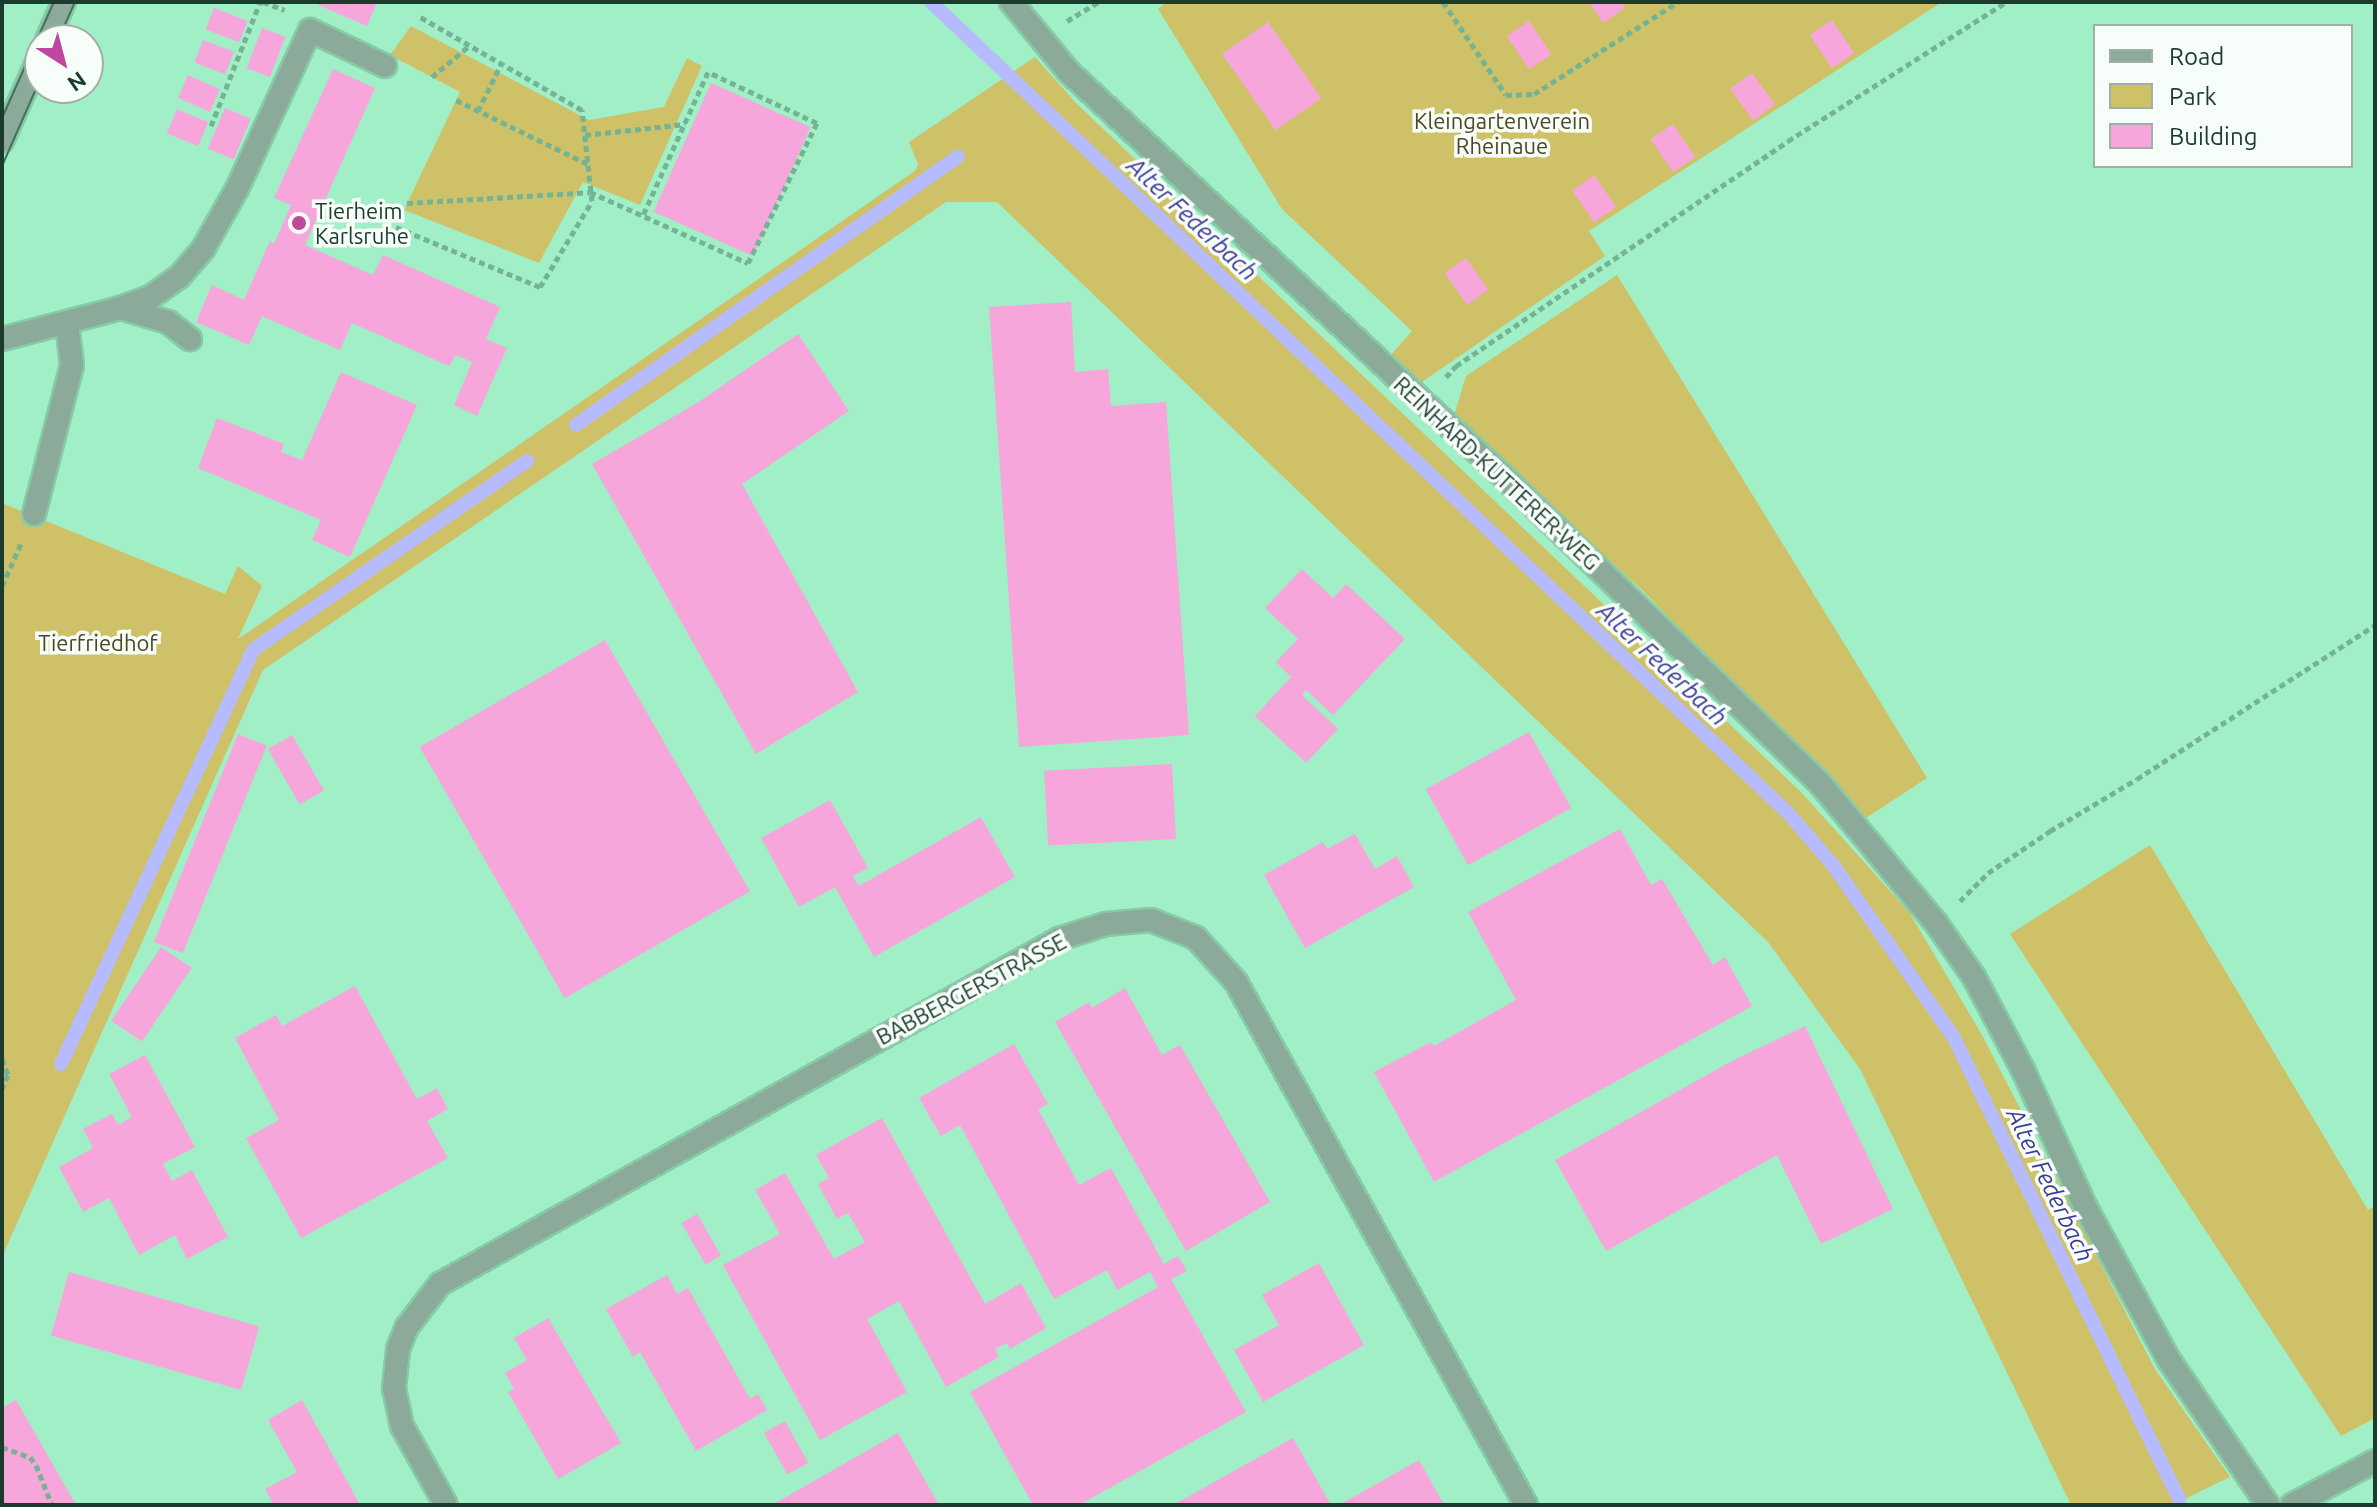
<!DOCTYPE html>
<style>
body{margin:0}
#map{position:relative;width:2377px;height:1507px;overflow:hidden;background:#a1efc6;font-family:Ubuntu,sans-serif}
div>[style]{position:absolute}
[style*='--x']{left:calc(var(--x)*1px);top:calc(var(--y)*1px);width:calc(var(--w)*1px);rotate:calc(var(--a)*1deg)}
.green>*{inset:0;background:#cec167}
.stream>*{height:14px;margin:-7px;padding:0 7px;transform-origin:7px;border-radius:7px;background:#b6bbfd}
.building>*{inset:0;background:#f7a6db;transform-origin:0 0}
.path>*{height:5px;margin-top:-2.5px;transform-origin:0;background:repeating-linear-gradient(90deg,#74b393 0 6px,transparent 0 10px)}
.roads{filter:drop-shadow(2px 0 #86cba7) drop-shadow(-2px 0 #86cba7) drop-shadow(0 2px #86cba7) drop-shadow(0 -2px #86cba7)}
.service>*{height:22px;margin:-11px;padding:0 11px;transform-origin:11px;border-radius:11px;background:#8baa99}
.minor>*{height:22px;margin:-11px;padding:0 11px;transform-origin:11px;border-radius:11px;background:#8baa99}
.tram>*{height:2px;margin:-1px;padding:0 1px;transform-origin:1px;border-radius:1px;background:#44735b}
.dots>*{width:22px;height:22px;translate:-50% -50%;box-sizing:border-box;border:4px solid #f7fefa;border-radius:50%}
span{translate:-50% -50%;white-space:nowrap;text-align:center;line-height:1.15;-webkit-text-stroke:7px #f7fefa;paint-order:stroke}
.park-label{font-size:22px;color:#4d4720}
.poi-label{font-size:22px;color:#1b3c2c}
.left{translate:0 -50%;text-align:left}
.street-label{font-size:22px;color:#1b3c2c}
.water-label{font-size:24px;color:#403a95;font-style:italic}
.frame{position:absolute;inset:0;border:4px solid #1b3c2c;pointer-events:none}
.legend{position:absolute;left:2093px;top:24px;width:260px;height:144px;box-sizing:border-box;background:#f7fefa;border:2px solid #9fb0a8;margin:0;padding:10px 14px;list-style:none;font-size:24px;color:#1b3c2c}
.legend li{display:flex;align-items:center;gap:16px;height:40px}
.legend b{width:40px;border:2px solid #9fb0a8}
.north{position:absolute;left:24px;top:24px;width:80px;height:80px;box-sizing:border-box;background:#f7fefa;border:2px solid #9fb0a8;border-radius:50%;rotate:144deg;font-size:22px;font-weight:700;line-height:32px;text-align:center;color:#1b3c2c}
.north::after{content:'';display:block;margin:auto;width:28px;height:36px;background:#bf479d;clip-path:polygon(50% 0,100% 100%,50% 72%,0 100%)}
</style>
<div id="map">
<div class="green">
<div style="clip-path:polygon(1166px 2px,1942px 2px,1589px 231px,1605px 256px,1419px 384px,1389px 357px,1412px 331px,1282px 209px,1158px 9px)"></div>
<div style="clip-path:polygon(411px 26px,589px 120px,664px 107px,687px 58px,702px 66px,640px 205px,583px 182px,539px 263px,404px 210px,460px 92px,390px 55px)"></div>
<div style="clip-path:polygon(1035px 57px,1077px 104px,1801px 792px,1909px 912px,1982px 1035px,2155px 1369px,2230px 1477px,2172px 1505px,2071px 1505px,1860px 1069px,1768px 942px,997px 202px,946px 202px,263px 670px,2px 1257px,2px 503px,225px 594px,238px 566px,262px 586px,238px 639px,916px 170px,918px 164px,909px 142px)"></div>
<div style="clip-path:polygon(1617px 275px,1927px 778px,1866px 818px,1643px 591px,1453px 419px,1466px 376px)"></div>
<div style="clip-path:polygon(2150px 845px,2368px 1210px,2375px 1206px,2375px 1418px,2341px 1436px,2010px 934px)"></div>
</div>
<div class="stream">
<div style="--x:931;--y:2;--w:1181;--a:43.42"></div>
<div style="--x:1789;--y:814;--w:67;--a:49.2"></div>
<div style="--x:1833;--y:865;--w:211;--a:55"></div>
<div style="--x:1954;--y:1038;--w:513;--a:63.98"></div>
<div style="--x:576;--y:425;--w:467;--a:-35.1"></div>
<div style="--x:61;--y:1064;--w:456;--a:-65.1"></div>
<div style="--x:253;--y:650;--w:333;--a:-34.6"></div>
</div>
<div class="building">
<div style="clip-path:polygon(320px 2px,377px 2px,367px 26px,318px 5px)"></div>
<div style="clip-path:polygon(1589px 2px,1621px 2px,1625px 8px,1603px 23px)"></div>
<div style="left:214px;top:8px;width:36px;height:23px;rotate:21deg"></div>
<div style="left:1832px;top:20px;width:40px;height:27px;rotate:56deg"></div>
<div style="left:1529px;top:21px;width:40px;height:27px;rotate:56deg"></div>
<div style="left:1268px;top:22px;width:93px;height:56px;rotate:55deg"></div>
<div style="left:262px;top:28px;width:25px;height:43px;rotate:21deg"></div>
<div style="left:203px;top:40px;width:33px;height:24px;rotate:21deg"></div>
<div style="clip-path:polygon(333px 69px,375px 88px,305px 245px,373px 275px,383px 255px,500px 307px,486px 339px,507px 348px,477px 416px,454px 405px,472px 362px,456px 355px,449px 366px,352px 323px,340px 350px,262px 316px,249px 345px,196px 322px,212px 285px,244px 300px,270px 241px,274px 244px,291px 205px,274px 198px)"></div>
<div style="left:1752px;top:73px;width:39px;height:27px;rotate:54deg"></div>
<div style="left:188px;top:75px;width:35px;height:25px;rotate:24deg"></div>
<div style="left:711px;top:83px;width:109px;height:141px;rotate:24deg"></div>
<div style="left:225px;top:108px;width:28px;height:44px;rotate:23deg"></div>
<div style="left:177px;top:109px;width:34px;height:26px;rotate:23deg"></div>
<div style="left:1673px;top:124px;width:40px;height:27px;rotate:56deg"></div>
<div style="left:1594px;top:175px;width:39px;height:27px;rotate:55deg"></div>
<div style="left:1466px;top:258px;width:39px;height:26px;rotate:55deg"></div>
<div style="clip-path:polygon(1071px 302px,1075px 372px,1108px 369px,1111px 406px,1166px 402px,1189px 735px,1019px 747px,989px 307px)"></div>
<div style="clip-path:polygon(798px 334px,849px 411px,742px 484px,858px 692px,756px 754px,592px 464px,697px 403px)"></div>
<div style="clip-path:polygon(341px 372px,417px 405px,350px 557px,312px 540px,321px 520px,198px 468px,217px 418px,284px 444px,281px 452px,302px 460px)"></div>
<div style="clip-path:polygon(1302px 569px,1333px 598px,1346px 584px,1405px 639px,1333px 715px,1306px 690px,1302px 695px,1338px 729px,1306px 763px,1255px 716px,1291px 677px,1276px 662px,1298px 639px,1265px 608px)"></div>
<div style="left:605px;top:640px;width:290px;height:214px;rotate:60deg"></div>
<div style="left:1529px;top:732px;width:87px;height:118px;rotate:61deg"></div>
<div style="left:238px;top:734px;width:31px;height:224px;rotate:22deg"></div>
<div style="left:292px;top:735px;width:64px;height:28px;rotate:60deg"></div>
<div style="left:1172px;top:764px;width:75px;height:128px;rotate:87deg"></div>
<div style="clip-path:polygon(830px 800px,868px 868px,853px 876px,859px 886px,981px 817px,1015px 877px,874px 957px,835px 887px,799px 907px,761px 838px)"></div>
<div style="clip-path:polygon(1620px 829px,1651px 885px,1662px 879px,1713px 965px,1725px 957px,1752px 1006px,1434px 1182px,1374px 1072px,1431px 1042px,1434px 1046px,1516px 1000px,1468px 912px)"></div>
<div style="clip-path:polygon(1355px 834px,1375px 869px,1397px 856px,1414px 887px,1305px 948px,1264px 875px,1323px 842px,1327px 849px)"></div>
<div style="left:161px;top:947px;width:37px;height:89px;rotate:34deg"></div>
<div style="clip-path:polygon(355px 986px,417px 1099px,437px 1088px,448px 1109px,427px 1121px,448px 1158px,301px 1238px,246px 1138px,279px 1120px,235px 1038px,276px 1015px,282px 1026px)"></div>
<div style="clip-path:polygon(1125px 988px,1162px 1055px,1180px 1045px,1270px 1202px,1186px 1251px,1055px 1022px,1089px 1002px,1092px 1008px)"></div>
<div style="clip-path:polygon(1805px 1026px,1893px 1209px,1821px 1244px,1777px 1155px,1606px 1251px,1555px 1160px,1732px 1061px)"></div>
<div style="clip-path:polygon(1014px 1044px,1048px 1104px,1038px 1109px,1079px 1185px,1111px 1168px,1164px 1264px,1178px 1256px,1187px 1271px,1171px 1279px,1246px 1412px,1079px 1505px,1033px 1505px,970px 1392px,1158px 1287px,1150px 1272px,1117px 1290px,1107px 1270px,1054px 1299px,960px 1125px,941px 1136px,919px 1098px)"></div>
<div style="clip-path:polygon(145px 1055px,195px 1147px,163px 1164px,172px 1181px,192px 1170px,228px 1237px,187px 1259px,175px 1235px,139px 1255px,109px 1198px,83px 1212px,59px 1167px,93px 1148px,83px 1129px,112px 1114px,118px 1125px,132px 1117px,109px 1074px)"></div>
<div style="clip-path:polygon(882px 1118px,985px 1304px,1021px 1283px,1046px 1328px,1010px 1349px,1007px 1343px,995px 1349px,999px 1357px,946px 1387px,899px 1301px,867px 1319px,907px 1392px,820px 1440px,723px 1265px,780px 1234px,755px 1190px,785px 1173px,834px 1259px,865px 1242px,848px 1213px,837px 1219px,818px 1184px,829px 1178px,816px 1155px)"></div>
<div style="left:697px;top:1214px;width:48px;height:18px;rotate:60deg"></div>
<div style="clip-path:polygon(1319px 1263px,1364px 1345px,1263px 1402px,1234px 1350px,1279px 1325px,1262px 1295px)"></div>
<div style="left:69px;top:1272px;width:198px;height:66px;rotate:16deg"></div>
<div style="clip-path:polygon(667px 1275px,677px 1294px,688px 1288px,750px 1399px,758px 1394px,767px 1410px,696px 1451px,640px 1352px,633px 1357px,606px 1309px)"></div>
<div style="clip-path:polygon(548px 1318px,621px 1443px,558px 1479px,508px 1392px,514px 1389px,505px 1373px,527px 1360px,514px 1338px)"></div>
<div style="clip-path:polygon(16px 1400px,76px 1505px,2px 1505px,2px 1408px)"></div>
<div style="clip-path:polygon(302px 1400px,331px 1452px,360px 1505px,274px 1505px,265px 1489px,297px 1472px,268px 1420px)"></div>
<div style="left:785px;top:1421px;width:48px;height:24px;rotate:61deg"></div>
<div style="clip-path:polygon(898px 1433px,939px 1505px,772px 1505px)"></div>
<div style="clip-path:polygon(1293px 1438px,1331px 1505px,1173px 1505px)"></div>
<div style="clip-path:polygon(1419px 1460px,1444px 1505px,1339px 1505px)"></div>
</div>
<div class="path">
<div style="--x:263;--y:2;--w:23;--a:20"></div>
<div style="--x:1443;--y:2;--w:112;--a:55.9"></div>
<div style="--x:1506;--y:95;--w:28;--a:-2"></div>
<div style="--x:1534;--y:94;--w:171;--a:-32.6"></div>
<div style="--x:1067;--y:21;--w:37;--a:-31"></div>
<div style="--x:432;--y:77;--w:48;--a:-40"></div>
<div style="--x:456;--y:100;--w:147;--a:25.9"></div>
<div style="--x:478;--y:111;--w:52;--a:-63.9"></div>
<div style="--x:211;--y:126;--w:133;--a:-68.4"></div>
<div style="--x:585;--y:135;--w:101;--a:-6.3"></div>
<div style="--x:407;--y:203;--w:183;--a:-3.4"></div>
<div style="--x:590;--y:192;--w:173;--a:24.2"></div>
<div style="--x:748;--y:263;--w:156;--a:-63.8"></div>
<div style="--x:817;--y:123;--w:120;--a:-154.9"></div>
<div style="--x:708;--y:72;--w:157;--a:114.4"></div>
<div style="--x:396;--y:227;--w:156;--a:22.6"></div>
<div style="--x:540;--y:287;--w:100;--a:-58.8"></div>
<div style="--x:592;--y:201;--w:92;--a:-96.3"></div>
<div style="--x:582;--y:110;--w:190;--a:-150.1"></div>
<div style="--x:1446;--y:377;--w:15;--a:-48"></div>
<div style="--x:1456;--y:366;--w:401;--a:-34.1"></div>
<div style="--x:1788;--y:141;--w:259;--a:-32.5"></div>
<div style="--x:2;--y:586;--w:46;--a:-65.7"></div>
<div style="--x:1960;--y:901;--w:40;--a:-45"></div>
<div style="--x:1988;--y:873;--w:75;--a:-34.1"></div>
<div style="--x:2050;--y:831;--w:101;--a:-30.9"></div>
<div style="--x:2137;--y:779;--w:283;--a:-32.9"></div>
<div style="--x:2;--y:1059;--w:17;--a:69"></div>
<div style="--x:8;--y:1075;--w:15;--a:113"></div>
<div style="--x:2;--y:1447;--w:30;--a:20"></div>
<div style="--x:30;--y:1457;--w:10;--a:53"></div>
<div style="--x:36;--y:1465;--w:43;--a:68.2"></div>
</div>
<div class="roads">
<div class="service">
<div style="--x:1011;--y:2;--w:91;--a:50.4"></div>
<div style="--x:1069;--y:72;--w:600;--a:42.97"></div>
<div style="--x:1508;--y:481;--w:431;--a:44.1"></div>
<div style="--x:1818;--y:781;--w:185;--a:50.3"></div>
<div style="--x:1936;--y:923;--w:66;--a:54.9"></div>
<div style="--x:1974;--y:977;--w:105;--a:62.2"></div>
<div style="--x:2023;--y:1070;--w:152;--a:65.5"></div>
<div style="--x:2086;--y:1208;--w:173;--a:61.4"></div>
<div style="--x:2169;--y:1360;--w:176;--a:55.7"></div>
<div style="--x:121;--y:308;--w:49;--a:16.6"></div>
<div style="--x:168;--y:322;--w:28;--a:38"></div>
<div style="--x:2;--y:339;--w:122;--a:-14.7"></div>
<div style="--x:120;--y:308;--w:33;--a:-20"></div>
<div style="--x:151;--y:297;--w:34;--a:-36"></div>
<div style="--x:179;--y:277;--w:37;--a:-49"></div>
<div style="--x:203;--y:249;--w:69;--a:-60.5"></div>
<div style="--x:237;--y:189;--w:175;--a:-65.3"></div>
<div style="--x:310;--y:30;--w:83;--a:25.6"></div>
<div style="--x:34;--y:514;--w:154;--a:-75.7"></div>
<div style="--x:72;--y:365;--w:41;--a:-97"></div>
<div style="--x:2292;--y:1505;--w:94;--a:-27.9"></div>
</div>
<div class="minor">
<div style="--x:47;--y:40;--w:42;--a:-65.9"></div>
<div style="--x:2;--y:141;--w:93;--a:-65.9"></div>
<div style="--x:446;--y:1505;--w:90;--a:-119.1"></div>
<div style="--x:402;--y:1426;--w:39;--a:-102"></div>
<div style="--x:394;--y:1388;--w:39;--a:-84"></div>
<div style="--x:398;--y:1349;--w:24;--a:-68"></div>
<div style="--x:407;--y:1327;--w:54;--a:-52.5"></div>
<div style="--x:440;--y:1284;--w:709;--a:-29.13"></div>
<div style="--x:1059;--y:939;--w:49;--a:-17.7"></div>
<div style="--x:1106;--y:924;--w:45;--a:-5.1"></div>
<div style="--x:1151;--y:920;--w:48;--a:21.8"></div>
<div style="--x:1196;--y:938;--w:59;--a:47.7"></div>
<div style="--x:1236;--y:982;--w:598;--a:60.99"></div>
</div>
</div>
<div class="tram">
<div style="--x:58;--y:40;--w:42;--a:-65.9"></div>
<div style="--x:2;--y:118;--w:127;--a:-65.9"></div>
<div style="--x:2;--y:166;--w:94;--a:-66.2"></div>
</div>
<div class="dots">
<div style="left:299px;top:223px;background:#bf479d"></div>
</div>
<div class="park-label">
<span style="left:1502px;top:133px">Kleingartenverein<br>Rheinaue</span>
<span style="left:98px;top:643px">Tierfriedhof</span>
</div>
<div class="poi-label">
<span class="left" style="left:315px;top:223px">Tierheim<br>Karlsruhe</span>
</div>
<div class="street-label">
<span style="left:1497px;top:473px;rotate:43deg">REINHARD-KUTTERER-WEG</span>
<span style="left:971px;top:989px;rotate:-28deg">BABBERGERSTRASSE</span>
</div>
<div class="water-label">
<span style="left:1192px;top:219px;rotate:43deg">Alter Federbach</span>
<span style="left:1662px;top:664px;rotate:43deg">Alter Federbach</span>
<span style="left:2050px;top:1185px;rotate:64deg">Alter Federbach</span>
</div>
<div class="frame"></div>
<ul class="legend">
<li><b style="height:10px;background:#8baa99"></b>Road</li>
<li><b style="height:22px;background:#cec167"></b>Park</li>
<li><b style="height:22px;background:#f7a6db"></b>Building</li>
</ul>
<div class="north">N</div>
</div>
